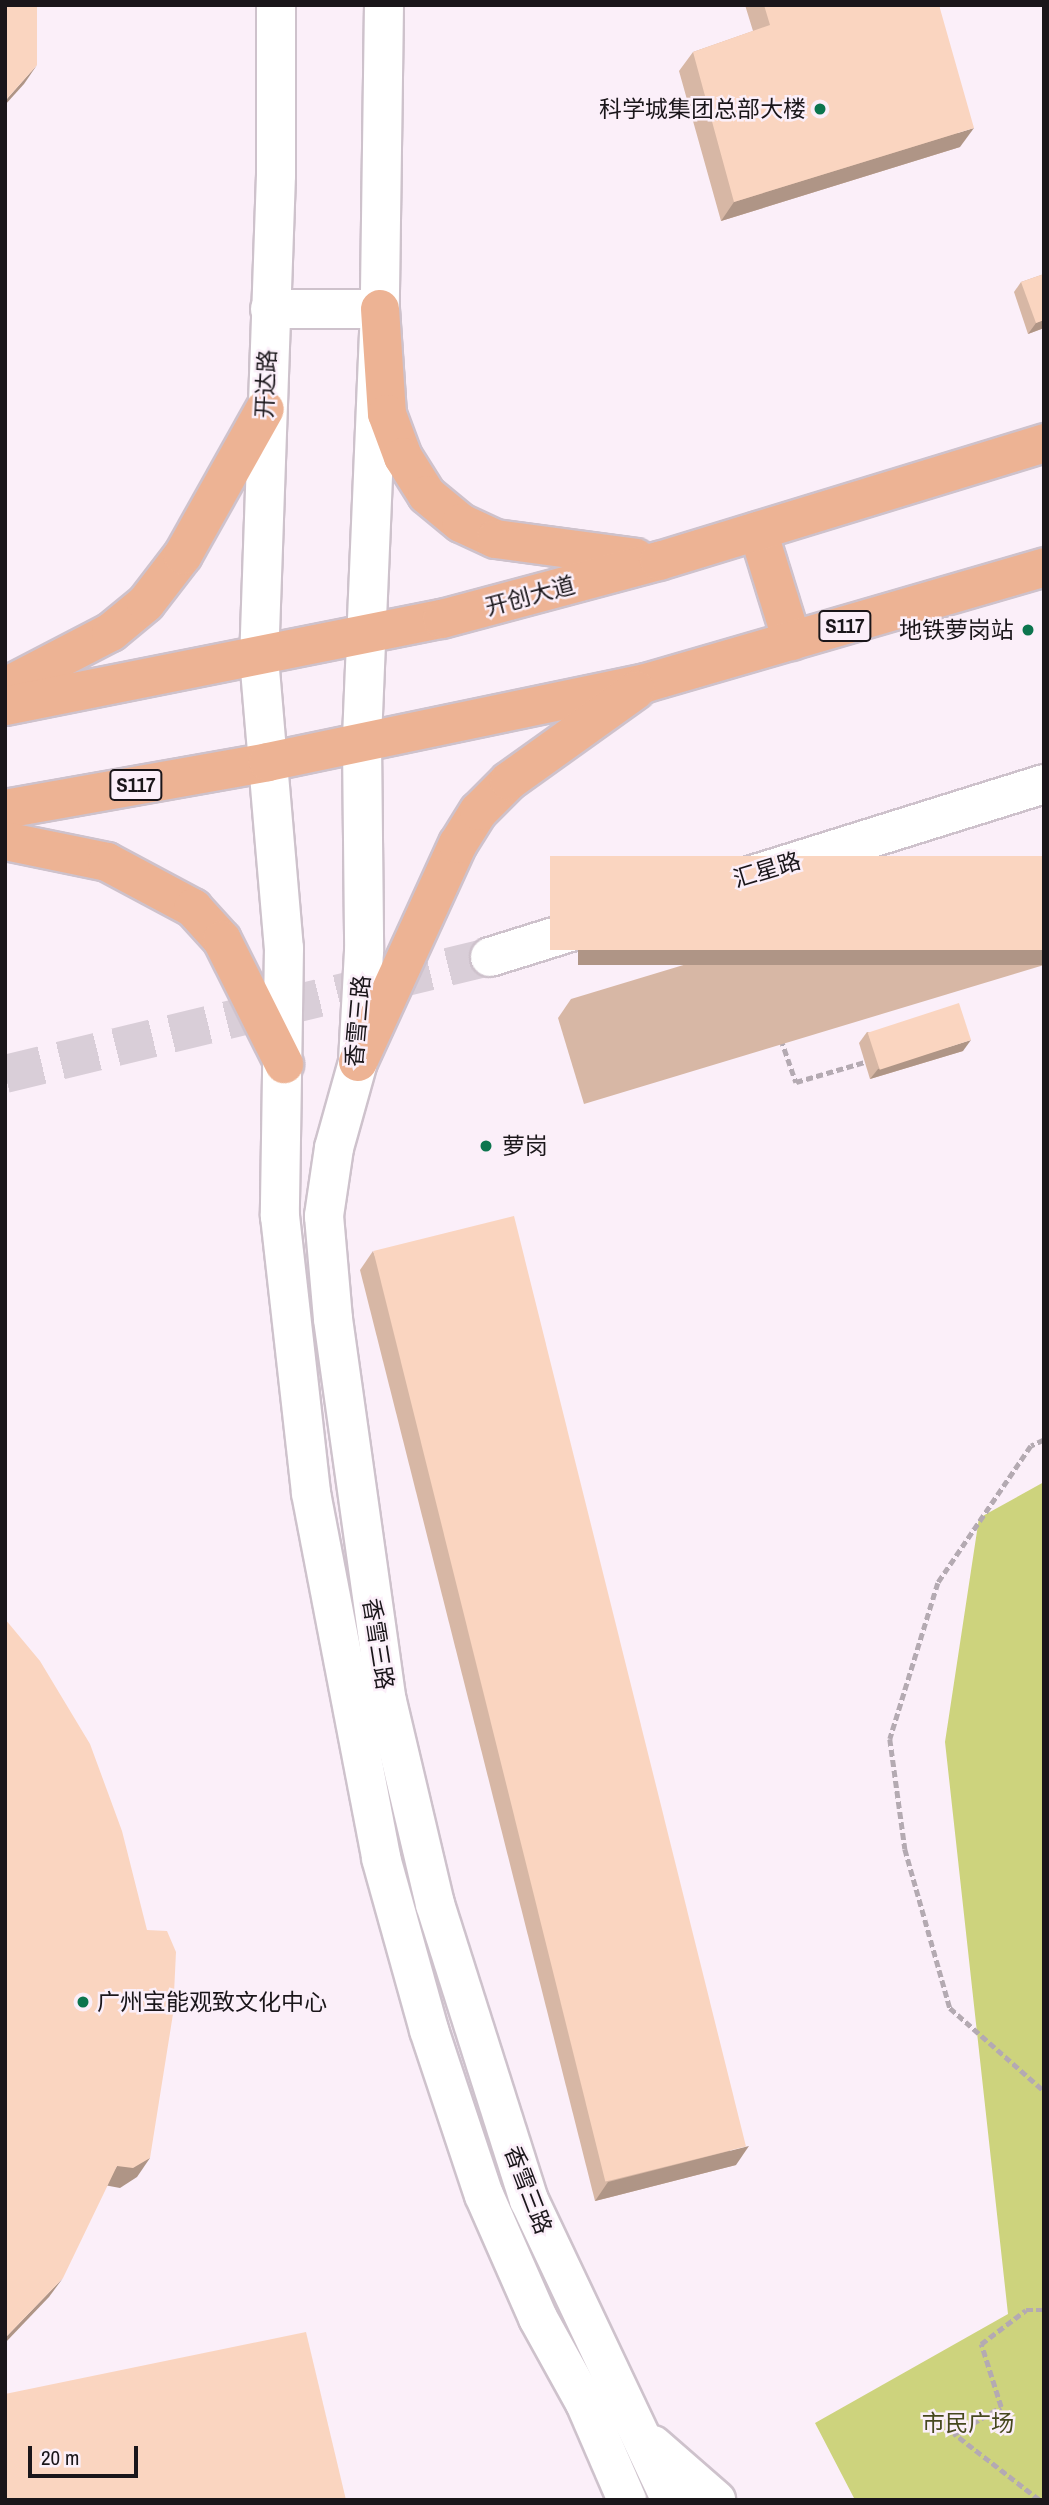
<!DOCTYPE html>
<meta charset="utf-8">
<style>
body{margin:0}
#map{position:relative;width:1049px;height:2505px;overflow:hidden;background:#fbeff9;font-family:"Archivo Narrow","Noto Sans SC",sans-serif}
div>[style]{position:absolute}
[style*='--x']{left:calc(var(--x)*1px);top:calc(var(--y)*1px);width:calc(var(--w)*1px);rotate:calc(var(--a)*1deg)}
.green>*{inset:0;background:#cdd37d}
.secondary-tunnel>*{height:38px;margin-top:-19px;transform-origin:0;background:repeating-linear-gradient(90deg,#d9ced8 0 38px,transparent 0 57px)}
.path>*{height:4.5px;margin-top:-2.25px;transform-origin:0;background:repeating-linear-gradient(90deg,#b4aab2 0 7px,transparent 0 10.5px)}
.roads{filter:drop-shadow(2px 0 #cec2cc) drop-shadow(-2px 0 #cec2cc) drop-shadow(0 2px #cec2cc) drop-shadow(0 -2px #cec2cc)}
.secondary>*{height:38px;margin:-19px;padding:0 19px;transform-origin:19px;border-radius:19px;background:#fff}
.primary>*{height:38px;margin:-19px;padding:0 19px;transform-origin:19px;border-radius:19px;background:#edb394}
.wall>*{inset:0;background:#d7b7a5}
.shaded-wall>*{inset:0;background:#af9586;transform-origin:0 0}
.building>*{inset:0;background:#fad5c0;transform-origin:0 0}
.dots>*{width:19px;height:19px;translate:-50% -50%;box-sizing:border-box;border:4px solid #fbeff9;border-radius:50%}
span{translate:-50% -50%;white-space:nowrap;text-align:center;line-height:1.15;-webkit-text-stroke:5px #fbeff9;paint-order:stroke}
.shield-label span{padding:2px 5px;background:#fbeff9;border:2px solid;border-radius:5px;-webkit-text-stroke-width:0}
.shield-label{font-size:21px;color:#1a161a;font-weight:700}
.poi-label{font-size:23px;color:#1a161a}
.right{translate:-100% -50%;text-align:right}
.left{translate:0 -50%;text-align:left}
.street-label{font-size:23px;color:#1a161a}
.park-label{font-size:23px;color:#46481e}
.frame{position:absolute;inset:0;border:7px solid #1a161a;pointer-events:none}
.scale{position:absolute;left:28px;top:2446px;width:110px;height:32px;box-sizing:border-box;border:4px solid #1a161a;border-top:0;padding-left:9px;font-size:21px;line-height:24px;white-space:nowrap;color:#1a161a;-webkit-text-stroke:5px #fbeff9;paint-order:stroke}
</style>
<div id="map">
<div class="green">
<div style="clip-path:polygon(1044px 1482px,1044px 2500px,855px 2500px,815px 2423px,1008px 2314px,945px 1742px,979px 1518px)"></div>
</div>
<div class="secondary-tunnel">
<div style="--x:5;--y:1074;--w:499;--a:-13.6"></div>
</div>
<div class="path">
<div style="--x:676;--y:936;--w:33;--a:76"></div>
<div style="--x:781;--y:1039;--w:46;--a:70.8"></div>
<div style="--x:796;--y:1082;--w:72;--a:-16.2"></div>
<div style="--x:1044;--y:1440;--w:14;--a:155"></div>
<div style="--x:1031;--y:1446;--w:166;--a:124.2"></div>
<div style="--x:938;--y:1583;--w:163;--a:107.1"></div>
<div style="--x:890;--y:1739;--w:111;--a:82.2"></div>
<div style="--x:905;--y:1849;--w:165;--a:74.2"></div>
<div style="--x:950;--y:2008;--w:125;--a:41.4"></div>
<div style="--x:1039;--y:2500;--w:108;--a:-142.2"></div>
<div style="--x:954;--y:2434;--w:54;--a:-29.9"></div>
<div style="--x:1001;--y:2407;--w:66;--a:-107.6"></div>
<div style="--x:981;--y:2344;--w:56;--a:-37.1"></div>
<div style="--x:1026;--y:2310;--w:18;--a:0"></div>
</div>
<div class="roads">
<div class="secondary">
<div style="--x:276;--y:5;--w:170;--a:90"></div>
<div style="--x:276;--y:175;--w:483;--a:92"></div>
<div style="--x:259;--y:658;--w:291;--a:85.1"></div>
<div style="--x:284;--y:948;--w:268;--a:90.9"></div>
<div style="--x:280;--y:1216;--w:279;--a:83.6"></div>
<div style="--x:311;--y:1493;--w:372;--a:79.1"></div>
<div style="--x:381;--y:1858;--w:179;--a:74.4"></div>
<div style="--x:429;--y:2030;--w:174;--a:71.6"></div>
<div style="--x:484;--y:2195;--w:134;--a:66.3"></div>
<div style="--x:538;--y:2318;--w:97;--a:61.1"></div>
<div style="--x:585;--y:2403;--w:106;--a:66.6"></div>
<div style="--x:384;--y:5;--w:304;--a:90.8"></div>
<div style="--x:380;--y:309;--w:434;--a:92.4"></div>
<div style="--x:362;--y:743;--w:208;--a:89.4"></div>
<div style="--x:364;--y:951;--w:111;--a:93.1"></div>
<div style="--x:358;--y:1062;--w:89;--a:105.6"></div>
<div style="--x:334;--y:1148;--w:69;--a:98.4"></div>
<div style="--x:324;--y:1216;--w:103;--a:85"></div>
<div style="--x:333;--y:1319;--w:386;--a:82"></div>
<div style="--x:387;--y:1701;--w:209;--a:76.7"></div>
<div style="--x:435;--y:1904;--w:311;--a:72.4"></div>
<div style="--x:529;--y:2200;--w:332;--a:64.7"></div>
<div style="--x:270;--y:309;--w:110;--a:0"></div>
<div style="--x:490;--y:957;--w:580;--a:-17.34"></div>
<div style="--x:653;--y:2445;--w:84;--a:41.1"></div>
</div>
<div class="primary">
<div style="--x:380;--y:309;--w:105;--a:86.2"></div>
<div style="--x:387;--y:414;--w:46;--a:69.6"></div>
<div style="--x:403;--y:457;--w:45;--a:57.7"></div>
<div style="--x:427;--y:495;--w:44;--a:39.5"></div>
<div style="--x:461;--y:523;--w:38;--a:25"></div>
<div style="--x:496;--y:539;--w:141;--a:7.7"></div>
<div style="--x:758;--y:531;--w:115;--a:72.8"></div>
<div style="--x:5;--y:687;--w:119;--a:-27.4"></div>
<div style="--x:111;--y:632;--w:45;--a:-39.6"></div>
<div style="--x:146;--y:603;--w:61;--a:-52.4"></div>
<div style="--x:183;--y:555;--w:167;--a:-60.7"></div>
<div style="--x:5;--y:706;--w:446;--a:-11.3"></div>
<div style="--x:442;--y:619;--w:225;--a:-15"></div>
<div style="--x:659;--y:561;--w:403;--a:-17"></div>
<div style="--x:5;--y:809;--w:267;--a:-10.1"></div>
<div style="--x:268;--y:762;--w:386;--a:-11.8"></div>
<div style="--x:646;--y:683;--w:415;--a:-16.2"></div>
<div style="--x:5;--y:841;--w:104;--a:11.6"></div>
<div style="--x:107;--y:862;--w:98;--a:28.1"></div>
<div style="--x:193;--y:908;--w:43;--a:47.8"></div>
<div style="--x:222;--y:940;--w:139;--a:63.4"></div>
<div style="--x:358;--y:1062;--w:240;--a:-65.4"></div>
<div style="--x:458;--y:844;--w:39;--a:-58"></div>
<div style="--x:479;--y:811;--w:42;--a:-45"></div>
<div style="--x:509;--y:781;--w:156;--a:-35.6"></div>
</div>
</div>
<div class="wall">
<div style="clip-path:polygon(745px 5px,939px 5px,960px 147px,721px 221px,679px 71px,693px 52px,753px 31px)"></div>
<div style="clip-path:polygon(1044px 274px,1044px 328px,1028px 334px,1014px 292px,1021px 282px)"></div>
<div style="clip-path:polygon(1044px 856px,1044px 965px,584px 1104px,558px 1018px,571px 999px)"></div>
<div style="clip-path:polygon(867px 1032px,963px 1051px,870px 1079px,859px 1043px)"></div>
<div style="clip-path:polygon(373px 1251px,736px 2165px,595px 2201px,360px 1270px)"></div>
</div>
<div class="shaded-wall">
<div style="clip-path:polygon(37px 65px,24px 84px,5px 105px,5px 101px)"></div>
<div style="clip-path:polygon(974px 128px,960px 147px,721px 221px,734px 202px)"></div>
<div style="clip-path:polygon(1044px 320px,1044px 328px,1028px 334px,1036px 323px)"></div>
<div style="left:1044px;top:950px;width:15px;height:466px;rotate:90deg"></div>
<div style="clip-path:polygon(971px 1040px,963px 1051px,870px 1079px,878px 1069px)"></div>
<div style="clip-path:polygon(749px 2146px,736px 2165px,595px 2201px,608px 2182px)"></div>
<div style="clip-path:polygon(150px 2158px,137px 2177px,120px 2188px,104px 2185px,117px 2166px)"></div>
<div style="clip-path:polygon(63px 2278px,49px 2297px,5px 2343px,5px 2338px)"></div>
</div>
<div class="building">
<div style="clip-path:polygon(5px 5px,37px 5px,37px 65px,5px 101px)"></div>
<div style="clip-path:polygon(764px 5px,939px 5px,974px 128px,734px 202px,693px 52px,770px 25px)"></div>
<div style="clip-path:polygon(1044px 274px,1044px 320px,1036px 323px,1021px 282px)"></div>
<div style="left:1044px;top:856px;width:94px;height:494px;rotate:90deg"></div>
<div style="left:959px;top:1003px;width:39px;height:96px;rotate:72deg"></div>
<div style="left:514px;top:1216px;width:959px;height:145px;rotate:76deg"></div>
<div style="clip-path:polygon(5px 1619px,40px 1661px,90px 1744px,122px 1831px,147px 1930px,167px 1931px,176px 1952px,173px 2014px,150px 2158px,133px 2168px,117px 2166px,63px 2278px,5px 2338px)"></div>
<div style="clip-path:polygon(306px 2332px,346px 2500px,5px 2500px,5px 2394px)"></div>
</div>
<div class="dots">
<div style="left:820px;top:109px;background:#0c754e"></div>
<div style="left:1028px;top:630px;background:#0c754e"></div>
<div style="left:486px;top:1146px;background:#0c754e"></div>
<div style="left:83px;top:2002px;background:#0c754e"></div>
</div>
<div class="shield-label">
<span style="left:845px;top:626px">S117</span>
<span style="left:136px;top:785px">S117</span>
</div>
<div class="poi-label">
<span class="right" style="left:806px;top:109px">科学城集团总部大楼</span>
<span class="right" style="left:1014px;top:630px">地铁萝岗站</span>
<span class="left" style="left:502px;top:1146px">萝岗</span>
<span class="left" style="left:97px;top:2002px">广州宝能观致文化中心</span>
</div>
<div class="street-label">
<span style="left:266px;top:384px;rotate:-87deg">开达路</span>
<span style="left:530px;top:596px;rotate:-15deg">开创大道</span>
<span style="left:767px;top:870px;rotate:-17deg">汇星路</span>
<span style="left:358px;top:1021px;rotate:-85deg">香雪三路</span>
<span style="left:378px;top:1644px;rotate:81deg">香雪三路</span>
<span style="left:528px;top:2190px;rotate:69deg">香雪三路</span>
</div>
<div class="park-label">
<span style="left:968px;top:2423px">市民广场</span>
</div>
<div class="frame"></div>
<div class="scale">20 m</div>
</div>
